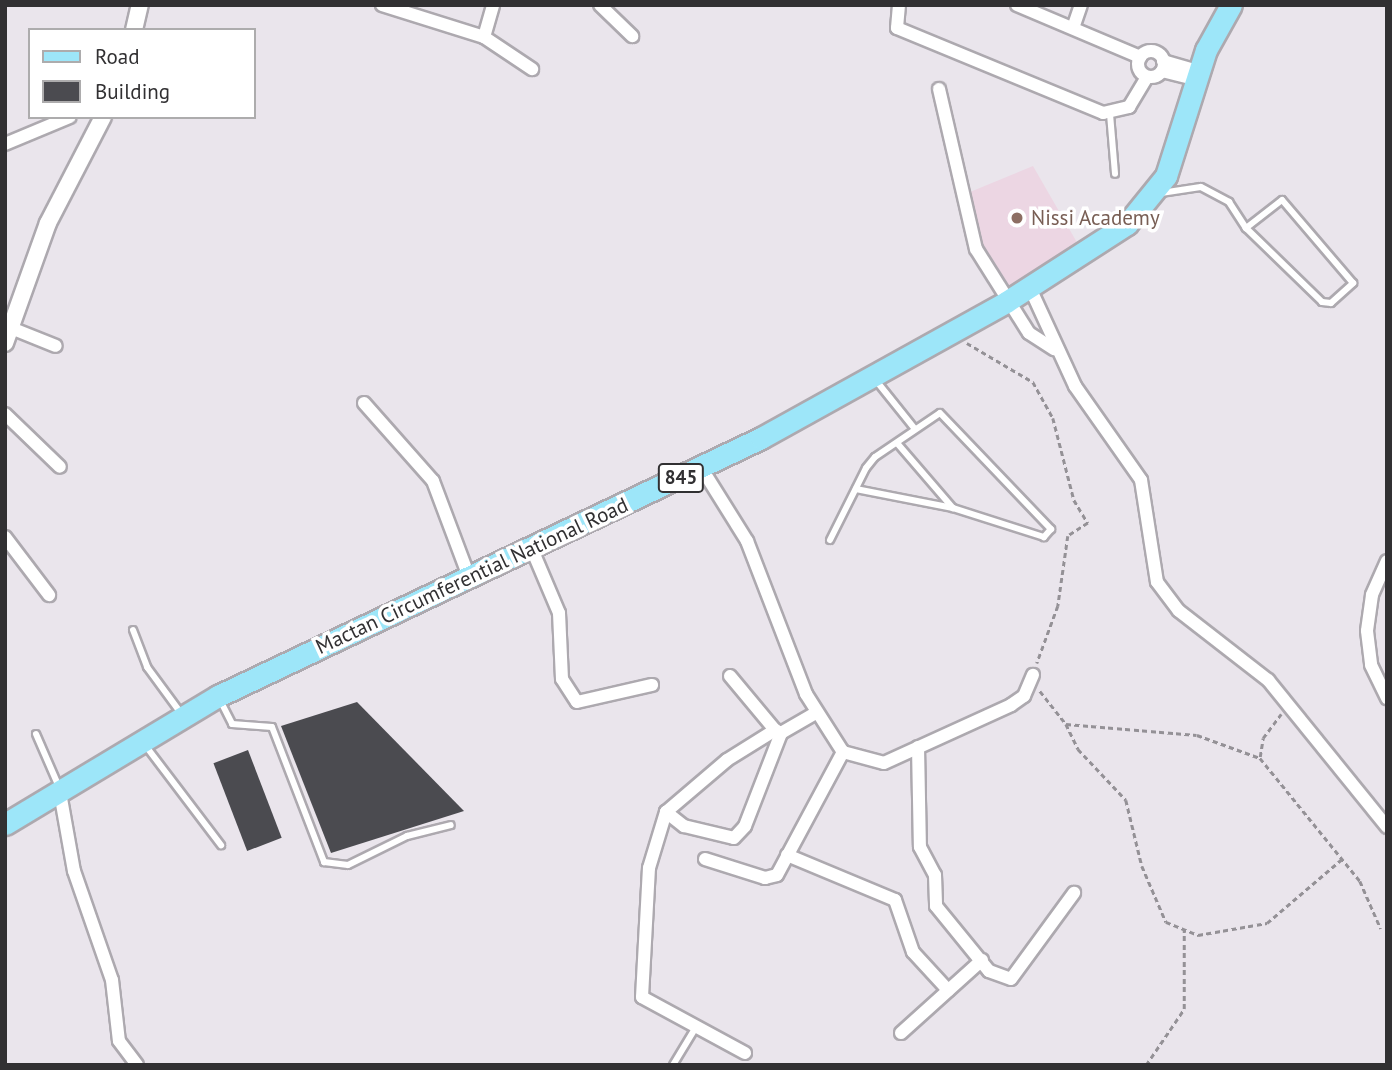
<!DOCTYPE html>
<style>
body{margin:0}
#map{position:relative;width:1392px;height:1070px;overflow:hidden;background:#eae5ec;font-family:"PT Sans",sans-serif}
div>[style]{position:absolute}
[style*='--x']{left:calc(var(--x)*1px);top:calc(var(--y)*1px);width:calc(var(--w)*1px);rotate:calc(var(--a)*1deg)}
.education>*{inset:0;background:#ecd6e3}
.building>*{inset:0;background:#4b4b50;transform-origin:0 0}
.path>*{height:2.5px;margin-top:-1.25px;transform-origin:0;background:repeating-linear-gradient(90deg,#949196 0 5px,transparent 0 8.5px)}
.roads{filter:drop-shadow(2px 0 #ada9af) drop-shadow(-2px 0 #ada9af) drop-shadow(0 2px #ada9af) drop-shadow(0 -2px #ada9af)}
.service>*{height:6px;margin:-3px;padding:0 3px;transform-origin:3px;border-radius:3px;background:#fff}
.minor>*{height:12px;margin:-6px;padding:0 6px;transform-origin:6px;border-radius:6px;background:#fff}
.minor>.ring{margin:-6px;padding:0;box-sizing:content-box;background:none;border:12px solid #fff;border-radius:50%}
.tertiary>*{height:16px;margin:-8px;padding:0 8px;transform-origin:8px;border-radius:8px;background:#fff}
.primary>*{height:21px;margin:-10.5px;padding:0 10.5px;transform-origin:10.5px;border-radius:10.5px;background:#9de6f9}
.dots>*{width:19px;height:19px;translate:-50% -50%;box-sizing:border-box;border:4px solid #fff;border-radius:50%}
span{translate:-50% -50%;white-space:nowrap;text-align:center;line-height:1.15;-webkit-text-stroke:7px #fff;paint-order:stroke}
.shield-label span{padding:2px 5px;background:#fff;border:2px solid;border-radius:5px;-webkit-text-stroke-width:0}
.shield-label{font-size:19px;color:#313032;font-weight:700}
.education-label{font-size:21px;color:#785e54}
.left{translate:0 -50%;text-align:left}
.street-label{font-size:21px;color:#313032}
.frame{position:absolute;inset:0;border:7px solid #313032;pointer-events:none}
.legend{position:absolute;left:28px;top:28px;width:228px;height:91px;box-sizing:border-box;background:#fff;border:2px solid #adacad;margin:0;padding:9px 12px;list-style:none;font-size:21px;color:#313032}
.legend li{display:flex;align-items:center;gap:14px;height:35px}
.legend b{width:35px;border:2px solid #adacad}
</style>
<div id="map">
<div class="education">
<div style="clip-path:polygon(1033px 166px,1079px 246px,1002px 291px,976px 244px,970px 192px)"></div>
</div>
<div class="building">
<div style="clip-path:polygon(357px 702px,464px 811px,331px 853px,281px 726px)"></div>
<div style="left:248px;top:750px;width:94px;height:37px;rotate:69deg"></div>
</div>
<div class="path">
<div style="--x:967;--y:343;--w:77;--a:30.6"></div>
<div style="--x:1033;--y:382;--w:41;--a:60.9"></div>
<div style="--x:1053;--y:418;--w:85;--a:75.6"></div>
<div style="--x:1074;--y:500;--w:27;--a:59"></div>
<div style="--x:1088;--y:523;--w:24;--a:147"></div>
<div style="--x:1068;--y:536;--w:71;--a:98.1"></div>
<div style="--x:1058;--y:606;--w:61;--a:110.2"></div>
<div style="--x:1040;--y:691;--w:42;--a:51.8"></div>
<div style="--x:1066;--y:724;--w:131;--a:4.8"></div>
<div style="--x:1197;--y:735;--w:67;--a:20.1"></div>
<div style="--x:1260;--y:758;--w:159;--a:50.9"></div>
<div style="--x:1360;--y:881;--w:52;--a:66.4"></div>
<div style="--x:1066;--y:724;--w:28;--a:64"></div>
<div style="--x:1078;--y:749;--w:70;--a:46.7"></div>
<div style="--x:1126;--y:800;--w:68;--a:76.4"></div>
<div style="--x:1142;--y:866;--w:61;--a:66.8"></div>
<div style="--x:1166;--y:922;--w:35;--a:22"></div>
<div style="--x:1198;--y:935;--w:70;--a:-9.9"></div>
<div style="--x:1267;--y:923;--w:100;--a:-40.5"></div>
<div style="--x:1260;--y:757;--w:19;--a:-81"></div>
<div style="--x:1263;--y:738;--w:30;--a:-53"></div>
<div style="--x:1146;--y:1065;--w:68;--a:-55.8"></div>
<div style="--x:1184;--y:1009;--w:79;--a:-90"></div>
</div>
<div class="roads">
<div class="service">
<div style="--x:1110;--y:114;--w:60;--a:85.2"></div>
<div style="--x:1161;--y:193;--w:40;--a:-8.5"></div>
<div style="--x:1201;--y:187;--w:32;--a:28"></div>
<div style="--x:1229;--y:202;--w:31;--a:57"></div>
<div style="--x:1246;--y:228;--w:106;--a:44.2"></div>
<div style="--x:1322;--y:302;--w:9;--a:6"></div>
<div style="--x:1331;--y:303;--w:30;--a:-42"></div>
<div style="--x:1353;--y:283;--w:109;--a:-130.5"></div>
<div style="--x:1282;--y:200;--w:46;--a:142.1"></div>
<div style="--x:874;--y:378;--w:64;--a:51.3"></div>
<div style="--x:897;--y:443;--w:86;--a:49.3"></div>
<div style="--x:830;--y:540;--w:80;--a:-63.4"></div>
<div style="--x:866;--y:468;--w:14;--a:-51"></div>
<div style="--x:875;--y:457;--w:78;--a:-34.1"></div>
<div style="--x:940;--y:413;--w:161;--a:46.3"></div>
<div style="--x:1051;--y:529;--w:11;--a:131"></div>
<div style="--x:1044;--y:537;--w:96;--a:-162.3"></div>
<div style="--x:953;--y:508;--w:99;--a:-168.9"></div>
<div style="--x:133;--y:630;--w:40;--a:69"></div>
<div style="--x:147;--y:667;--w:56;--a:53.7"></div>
<div style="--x:219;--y:698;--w:29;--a:63"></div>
<div style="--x:232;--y:724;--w:40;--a:4.3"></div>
<div style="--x:272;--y:727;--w:145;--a:68.9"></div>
<div style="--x:324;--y:862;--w:24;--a:7"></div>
<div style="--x:348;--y:865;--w:66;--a:-26.2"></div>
<div style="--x:407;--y:836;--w:45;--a:-14"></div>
<div style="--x:36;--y:734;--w:58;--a:66.5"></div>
<div style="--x:145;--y:745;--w:126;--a:52.8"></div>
<div style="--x:673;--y:1065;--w:44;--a:-58.8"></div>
</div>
<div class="minor">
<div style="--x:382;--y:5;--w:107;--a:17.4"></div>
<div style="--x:484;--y:37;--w:58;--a:33.7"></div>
<div style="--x:600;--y:5;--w:45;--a:44.1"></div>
<div style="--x:899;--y:5;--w:23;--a:95"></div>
<div style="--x:897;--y:28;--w:223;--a:22.4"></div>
<div style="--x:1103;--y:113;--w:27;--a:-13"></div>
<div style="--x:1129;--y:107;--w:35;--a:-59"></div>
<div style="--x:1017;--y:5;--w:134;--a:22.9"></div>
<div style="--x:1073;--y:28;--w:24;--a:-71"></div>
<div style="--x:484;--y:37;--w:33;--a:-74"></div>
<div class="ring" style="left:1138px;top:51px;width:14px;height:14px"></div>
<div style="--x:1163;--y:61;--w:37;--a:16"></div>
<div style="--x:1162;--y:71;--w:36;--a:14"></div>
<div style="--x:939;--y:89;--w:164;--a:77"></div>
<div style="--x:976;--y:249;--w:99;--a:57.8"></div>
<div style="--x:1029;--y:333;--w:30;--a:33"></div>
<div style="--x:5;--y:144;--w:70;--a:-22.6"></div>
<div style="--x:1030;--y:288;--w:108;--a:65.3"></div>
<div style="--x:1075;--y:386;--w:115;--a:54.9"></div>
<div style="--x:1141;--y:480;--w:103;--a:81.1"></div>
<div style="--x:1157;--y:582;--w:36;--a:53"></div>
<div style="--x:1179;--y:611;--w:113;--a:37.8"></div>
<div style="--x:1268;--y:680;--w:189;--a:51"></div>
<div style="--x:11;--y:328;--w:48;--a:21.8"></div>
<div style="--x:364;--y:403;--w:104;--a:48.5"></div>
<div style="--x:433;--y:481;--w:103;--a:69.4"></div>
<div style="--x:5;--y:414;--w:76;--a:43.9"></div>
<div style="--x:702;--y:469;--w:85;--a:58"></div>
<div style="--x:747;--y:541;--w:164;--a:68.9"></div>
<div style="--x:806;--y:694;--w:69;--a:57.5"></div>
<div style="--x:843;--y:752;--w:42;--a:15"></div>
<div style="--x:884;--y:763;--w:140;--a:-24.5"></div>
<div style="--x:1011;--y:705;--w:16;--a:-35"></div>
<div style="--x:1024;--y:696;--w:23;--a:-67"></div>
<div style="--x:5;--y:537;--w:73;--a:52.8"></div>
<div style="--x:531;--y:547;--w:72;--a:67"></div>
<div style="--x:559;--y:613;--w:66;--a:87.4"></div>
<div style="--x:562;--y:679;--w:27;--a:57"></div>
<div style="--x:577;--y:702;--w:77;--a:-12.8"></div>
<div style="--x:1387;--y:561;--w:37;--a:114"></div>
<div style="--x:1372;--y:595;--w:36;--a:98"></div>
<div style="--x:1367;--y:631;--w:34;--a:83"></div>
<div style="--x:1371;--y:665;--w:37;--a:64"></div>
<div style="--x:730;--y:676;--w:70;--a:50.2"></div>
<div style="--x:918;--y:747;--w:100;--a:88.9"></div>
<div style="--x:920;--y:847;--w:32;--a:62"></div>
<div style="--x:935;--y:875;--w:31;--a:88"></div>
<div style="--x:936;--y:906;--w:84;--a:50.8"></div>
<div style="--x:989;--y:971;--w:23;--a:20"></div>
<div style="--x:1011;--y:979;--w:107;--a:-53.8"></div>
<div style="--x:59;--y:787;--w:85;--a:79.9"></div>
<div style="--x:74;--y:871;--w:115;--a:70.8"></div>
<div style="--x:112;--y:980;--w:61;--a:83.5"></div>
<div style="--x:119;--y:1041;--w:30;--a:53"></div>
<div style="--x:666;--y:812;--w:23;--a:38"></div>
<div style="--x:684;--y:826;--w:51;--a:13.5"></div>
<div style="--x:734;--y:838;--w:16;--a:-47"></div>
<div style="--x:745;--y:826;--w:100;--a:-68.8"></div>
<div style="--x:781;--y:733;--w:39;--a:-30"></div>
<div style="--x:787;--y:855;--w:117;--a:22.6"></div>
<div style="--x:895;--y:900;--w:55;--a:70.9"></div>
<div style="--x:913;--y:952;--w:52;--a:47.4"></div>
<div style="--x:705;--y:859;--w:63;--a:17.6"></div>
<div style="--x:765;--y:878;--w:12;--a:-14"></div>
<div style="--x:777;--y:875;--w:140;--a:-61.8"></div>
<div style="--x:901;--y:1033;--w:109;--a:-42"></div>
<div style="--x:745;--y:1053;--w:117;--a:-151.5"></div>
<div style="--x:642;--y:997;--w:129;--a:-86.9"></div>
<div style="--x:649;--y:868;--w:59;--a:-73.1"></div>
<div style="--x:666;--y:812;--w:80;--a:-40.4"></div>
<div style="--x:727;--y:760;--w:57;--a:-32"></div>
<div style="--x:775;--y:730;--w:7;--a:27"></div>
</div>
<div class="tertiary">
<div style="--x:134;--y:30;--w:26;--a:-77"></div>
<div style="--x:5;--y:343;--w:127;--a:-70.3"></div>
<div style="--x:48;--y:223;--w:119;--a:-62.6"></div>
</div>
<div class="primary">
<div style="--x:5;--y:824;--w:249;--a:-31"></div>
<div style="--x:218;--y:696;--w:601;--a:-25.41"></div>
<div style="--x:761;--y:438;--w:280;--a:-29"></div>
<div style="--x:1006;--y:302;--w:144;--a:-32.8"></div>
<div style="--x:1127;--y:224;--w:62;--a:-50.9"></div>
<div style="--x:1166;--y:176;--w:132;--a:-72.4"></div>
<div style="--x:1206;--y:50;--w:51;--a:-60.9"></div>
</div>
</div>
<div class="dots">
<div style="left:1017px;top:218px;background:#8d6e63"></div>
</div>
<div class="shield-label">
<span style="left:681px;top:478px">845</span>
</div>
<div class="education-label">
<span class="left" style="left:1031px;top:218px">Nissi Academy</span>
</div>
<div class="street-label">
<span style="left:472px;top:576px;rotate:-25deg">Mactan Circumferential National Road</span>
</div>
<div class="frame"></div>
<ul class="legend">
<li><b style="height:9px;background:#9de6f9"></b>Road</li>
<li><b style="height:19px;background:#4b4b50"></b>Building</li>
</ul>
</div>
